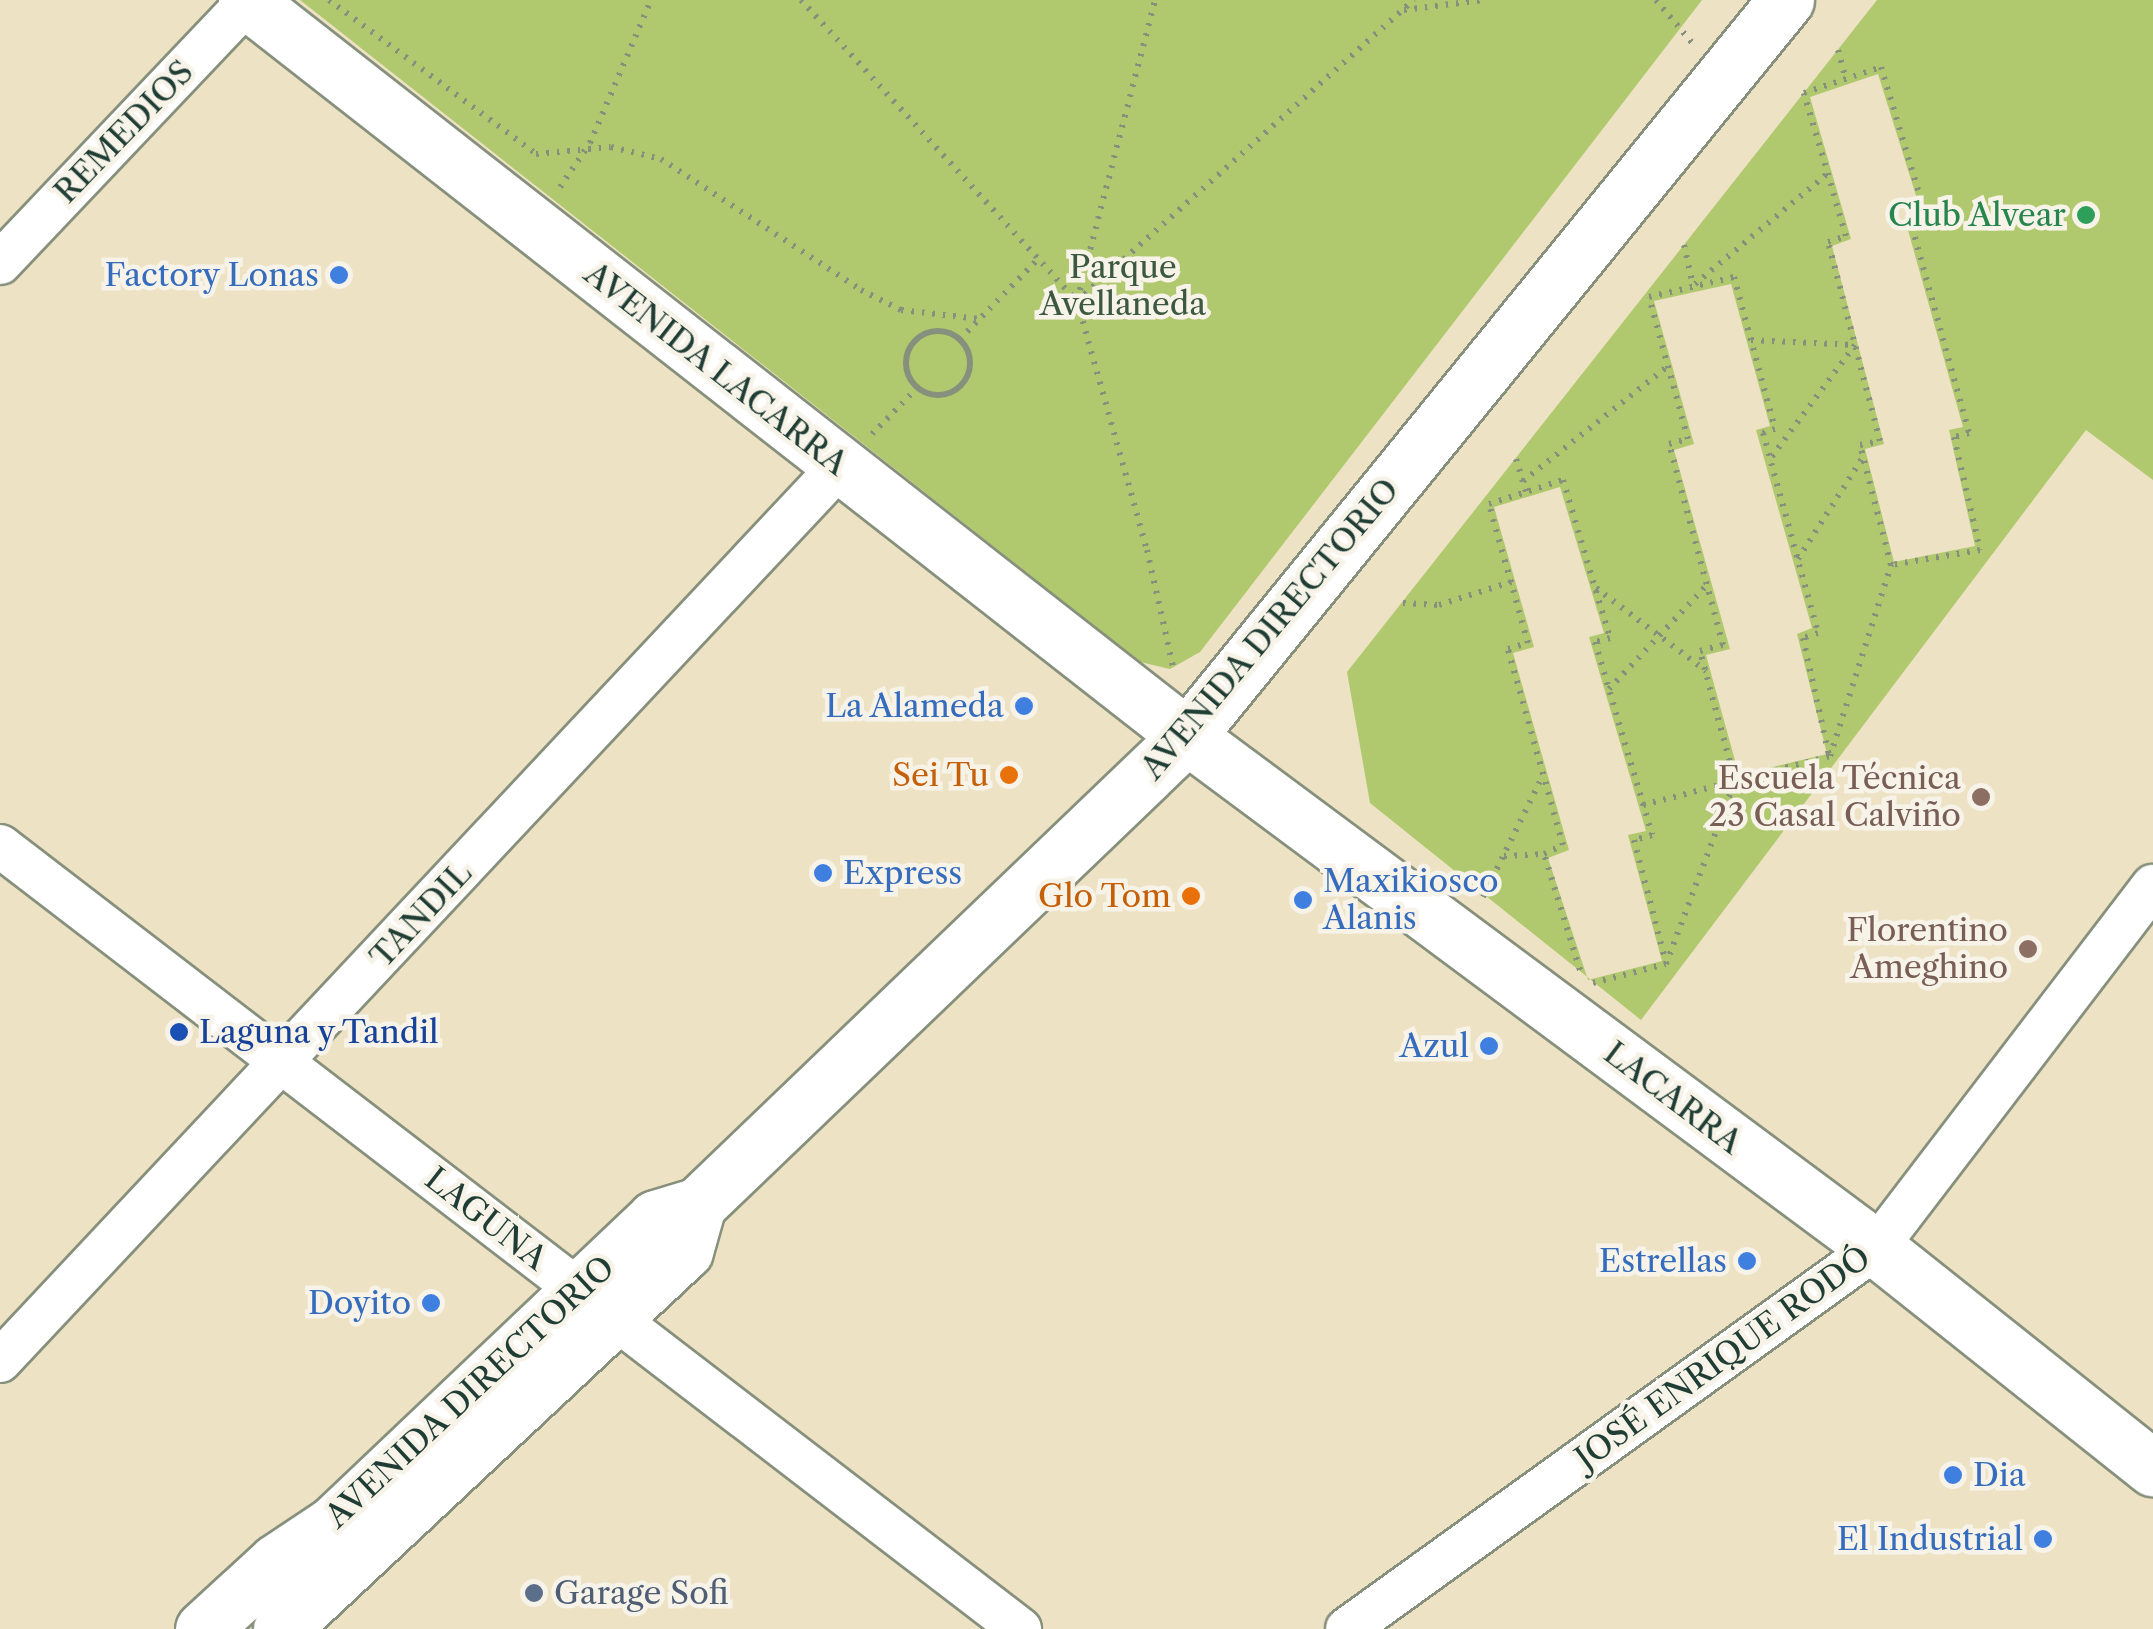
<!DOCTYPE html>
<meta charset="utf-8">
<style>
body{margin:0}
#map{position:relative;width:2153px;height:1629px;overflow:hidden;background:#ede2c4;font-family:"Libre Caslon Text",serif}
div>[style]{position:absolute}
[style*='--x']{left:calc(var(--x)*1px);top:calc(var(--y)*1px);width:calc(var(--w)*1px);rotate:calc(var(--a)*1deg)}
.green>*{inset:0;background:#b1c96e}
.path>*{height:6px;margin-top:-3px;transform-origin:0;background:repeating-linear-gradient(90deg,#86907c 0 2.5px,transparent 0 10.5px)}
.path>.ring{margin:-3px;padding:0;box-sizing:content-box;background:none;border:6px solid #86907c;border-radius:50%}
.roads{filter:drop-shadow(2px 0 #86907c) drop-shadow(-2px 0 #86907c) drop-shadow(0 2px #86907c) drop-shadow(0 -2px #86907c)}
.street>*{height:42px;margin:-21px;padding:0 21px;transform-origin:21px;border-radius:21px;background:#fff}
.secondary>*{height:55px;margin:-27.5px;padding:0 27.5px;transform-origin:27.5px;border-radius:27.5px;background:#fff}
.primary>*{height:55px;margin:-27.5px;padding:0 27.5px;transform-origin:27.5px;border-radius:27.5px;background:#fff}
.dots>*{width:28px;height:28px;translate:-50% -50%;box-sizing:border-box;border:5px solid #f7f3e8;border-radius:50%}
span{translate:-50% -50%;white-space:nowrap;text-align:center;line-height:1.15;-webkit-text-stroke:9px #f7f3e8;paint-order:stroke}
.street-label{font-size:32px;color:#1f3d34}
.leisure-label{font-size:32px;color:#27864d}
.right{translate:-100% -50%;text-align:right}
.park-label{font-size:32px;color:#3c5940}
.shop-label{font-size:32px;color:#366cbe}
.left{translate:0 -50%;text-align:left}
.food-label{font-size:32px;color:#c56008}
.education-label{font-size:32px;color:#785e54}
.transit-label{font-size:32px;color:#164399}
.service-label{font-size:32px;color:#4e5e75}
</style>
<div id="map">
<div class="green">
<div style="clip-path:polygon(300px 0,1702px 0,1200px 652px,1170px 669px,1140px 662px)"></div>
<div style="clip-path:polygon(evenodd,1877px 0,2153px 0,2153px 480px,2086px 430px,1641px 1020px,1370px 803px,1347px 672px,1877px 0,1878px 74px,1923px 218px,1906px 223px,1963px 427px,1949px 430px,1975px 546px,1894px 562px,1865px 449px,1884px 444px,1832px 246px,1851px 239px,1810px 97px,1878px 74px,1877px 0,1731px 284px,1770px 426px,1756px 430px,1812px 628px,1797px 634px,1827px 754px,1739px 775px,1706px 655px,1730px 649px,1674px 450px,1694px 444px,1654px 301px,1731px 284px,1877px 0,1560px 487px,1604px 633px,1589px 637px,1646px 831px,1628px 835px,1662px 961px,1588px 980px,1548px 858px,1569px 850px,1513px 653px,1534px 647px,1494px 507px,1560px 487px)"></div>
</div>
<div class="path">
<div style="--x:329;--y:0;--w:258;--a:36.6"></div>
<div style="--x:536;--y:154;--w:75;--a:-5.3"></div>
<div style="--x:611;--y:147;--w:51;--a:13.5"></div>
<div style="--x:661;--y:159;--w:239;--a:33.2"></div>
<div style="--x:861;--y:290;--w:45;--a:26.6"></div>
<div style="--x:901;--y:310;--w:79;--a:6.6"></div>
<div style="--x:801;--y:0;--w:408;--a:47.5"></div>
<div style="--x:1077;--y:301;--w:259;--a:74.3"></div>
<div style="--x:1147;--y:550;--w:119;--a:77.4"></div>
<div style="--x:1656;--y:0;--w:59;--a:49.8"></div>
<div style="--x:1404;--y:10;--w:80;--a:-7.2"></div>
<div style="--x:1838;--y:50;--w:30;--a:75"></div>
<div style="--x:560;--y:187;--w:53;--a:-55.7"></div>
<div style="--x:590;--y:143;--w:155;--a:-66.9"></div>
<div style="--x:1684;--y:245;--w:41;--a:77.3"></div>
<div style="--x:1695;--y:284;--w:173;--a:-39.8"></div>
<div style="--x:1077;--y:300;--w:310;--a:-75.4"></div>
<div style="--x:1077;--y:301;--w:452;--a:-41.8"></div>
<div class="ring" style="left:906px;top:331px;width:58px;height:58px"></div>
<div style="--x:960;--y:339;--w:112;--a:-45.7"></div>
<div style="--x:1751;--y:340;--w:104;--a:2.8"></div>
<div style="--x:1855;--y:345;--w:142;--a:126.7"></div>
<div style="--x:872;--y:434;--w:64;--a:-45.6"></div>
<div style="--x:1516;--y:459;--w:34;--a:73"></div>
<div style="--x:1523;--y:481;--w:185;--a:-38.4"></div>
<div style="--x:1798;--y:559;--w:121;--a:-57.5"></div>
<div style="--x:1596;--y:588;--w:138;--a:37"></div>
<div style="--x:1403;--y:603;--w:36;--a:3"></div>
<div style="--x:1439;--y:605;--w:76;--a:-17.7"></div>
<div style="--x:1609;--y:689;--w:141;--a:-46.7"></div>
<div style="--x:1643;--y:805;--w:95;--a:-14.6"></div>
<div style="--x:1735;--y:781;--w:135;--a:-105.1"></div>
<div style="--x:1700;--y:651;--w:24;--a:-15"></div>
<div style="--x:1723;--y:645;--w:208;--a:-105"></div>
<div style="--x:1669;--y:444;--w:20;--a:-15"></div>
<div style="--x:1688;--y:439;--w:147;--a:-105.4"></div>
<div style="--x:1649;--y:297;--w:87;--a:-13.2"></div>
<div style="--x:1734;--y:277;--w:157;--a:74.9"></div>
<div style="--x:1775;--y:429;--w:13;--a:162"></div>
<div style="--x:1763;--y:433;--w:207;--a:74.6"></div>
<div style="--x:1818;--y:633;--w:16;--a:162"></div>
<div style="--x:1803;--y:638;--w:120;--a:77.5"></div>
<div style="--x:1504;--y:856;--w:40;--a:-2.9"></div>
<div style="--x:1483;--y:897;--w:136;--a:-63.8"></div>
<div style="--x:1580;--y:970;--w:121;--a:-107.2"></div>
<div style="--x:1544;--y:854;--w:21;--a:-25"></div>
<div style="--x:1563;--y:845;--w:204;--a:-105.7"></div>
<div style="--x:1508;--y:649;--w:21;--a:-17"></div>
<div style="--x:1528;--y:643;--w:144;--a:-105.7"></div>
<div style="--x:1489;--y:504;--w:78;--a:-18"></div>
<div style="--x:1563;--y:480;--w:165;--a:73.4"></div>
<div style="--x:1610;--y:638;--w:16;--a:165"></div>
<div style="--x:1595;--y:642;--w:201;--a:73.5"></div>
<div style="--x:1652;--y:835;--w:19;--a:164"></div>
<div style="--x:1634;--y:840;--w:127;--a:75.4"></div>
<div style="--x:1593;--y:983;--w:75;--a:-14.6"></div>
<div style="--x:1666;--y:964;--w:196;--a:-69.3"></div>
<div style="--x:1735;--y:781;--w:98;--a:-14.7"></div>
<div style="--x:1830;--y:756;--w:201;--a:-72.3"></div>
<div style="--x:1891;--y:565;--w:124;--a:-104.5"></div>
<div style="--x:1860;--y:445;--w:20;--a:-11"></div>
<div style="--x:1880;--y:441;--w:206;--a:-104.6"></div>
<div style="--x:1828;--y:242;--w:19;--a:-18"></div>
<div style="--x:1846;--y:236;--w:149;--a:-106.4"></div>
<div style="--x:1804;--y:93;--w:81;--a:-18.7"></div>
<div style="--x:1881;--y:67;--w:163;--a:73.2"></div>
<div style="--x:1928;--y:223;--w:16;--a:166"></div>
<div style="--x:1912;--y:227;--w:214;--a:74.5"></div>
<div style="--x:1969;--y:433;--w:16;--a:165"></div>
<div style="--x:1954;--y:437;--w:116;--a:77"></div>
<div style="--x:1980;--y:550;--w:90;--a:170.4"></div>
</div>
<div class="roads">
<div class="street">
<div style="--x:0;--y:263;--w:360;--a:-46.5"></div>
<div style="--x:0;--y:846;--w:1286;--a:37.51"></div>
<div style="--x:0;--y:1361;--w:1227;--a:-46.82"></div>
<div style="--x:1347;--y:1629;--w:652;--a:-35.76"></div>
<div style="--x:1876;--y:1248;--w:456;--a:-52.6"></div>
</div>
<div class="secondary">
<div style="--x:246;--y:0;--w:1195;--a:38.03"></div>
<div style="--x:1187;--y:736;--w:858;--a:36.62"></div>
<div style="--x:1876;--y:1248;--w:354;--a:38.5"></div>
</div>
<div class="primary">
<div style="--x:203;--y:1629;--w:99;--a:-42.5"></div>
<div style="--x:276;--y:1562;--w:69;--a:-33.7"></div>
<div style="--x:333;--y:1524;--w:444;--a:-43.5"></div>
<div style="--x:655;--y:1218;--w:45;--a:-16.8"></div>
<div style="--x:698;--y:1205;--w:678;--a:-43.8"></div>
<div style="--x:1187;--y:736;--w:949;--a:-50.86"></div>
<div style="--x:281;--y:1629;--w:553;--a:-43.1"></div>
<div style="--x:685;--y:1251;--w:48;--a:-74.2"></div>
</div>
</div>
<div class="dots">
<div style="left:2086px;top:215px;background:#2e9e5b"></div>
<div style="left:339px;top:275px;background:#3f7fe0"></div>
<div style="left:1024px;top:706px;background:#3f7fe0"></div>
<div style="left:1009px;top:775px;background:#e8710a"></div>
<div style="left:1981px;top:797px;background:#8d6e63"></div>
<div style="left:823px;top:873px;background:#3f7fe0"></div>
<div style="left:1191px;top:896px;background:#e8710a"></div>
<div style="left:1303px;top:900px;background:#3f7fe0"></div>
<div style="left:2028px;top:949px;background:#8d6e63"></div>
<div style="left:179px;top:1032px;background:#1a4fb4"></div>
<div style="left:1489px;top:1046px;background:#3f7fe0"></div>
<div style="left:1747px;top:1261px;background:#3f7fe0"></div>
<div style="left:431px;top:1303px;background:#3f7fe0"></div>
<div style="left:1953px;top:1475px;background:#3f7fe0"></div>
<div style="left:2043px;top:1539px;background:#3f7fe0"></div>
<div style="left:534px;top:1593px;background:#5c6f8a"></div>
</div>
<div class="street-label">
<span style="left:124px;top:132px;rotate:-46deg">REMEDIOS</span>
<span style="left:716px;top:369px;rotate:38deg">AVENIDA LACARRA</span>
<span style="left:1270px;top:629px;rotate:-50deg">AVENIDA DIRECTORIO</span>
<span style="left:421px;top:915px;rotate:-47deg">TANDIL</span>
<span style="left:1673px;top:1098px;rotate:37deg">LACARRA</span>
<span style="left:486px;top:1219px;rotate:38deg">LAGUNA</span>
<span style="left:1723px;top:1358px;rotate:-36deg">JOSÉ ENRIQUE RODÓ</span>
<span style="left:470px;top:1392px;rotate:-43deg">AVENIDA DIRECTORIO</span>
</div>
<div class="leisure-label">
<span class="right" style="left:2066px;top:215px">Club Alvear</span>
</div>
<div class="park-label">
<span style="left:1123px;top:286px">Parque<br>Avellaneda</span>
</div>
<div class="shop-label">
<span class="right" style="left:319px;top:275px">Factory Lonas</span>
<span class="right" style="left:1004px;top:706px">La Alameda</span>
<span class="left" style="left:843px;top:873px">Express</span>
<span class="left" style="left:1323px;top:900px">Maxikiosco<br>Alanis</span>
<span class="right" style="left:1469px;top:1046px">Azul</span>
<span class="right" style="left:1727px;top:1261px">Estrellas</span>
<span class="right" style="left:411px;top:1303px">Doyito</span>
<span class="left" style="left:1973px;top:1475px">Dia</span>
<span class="right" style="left:2023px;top:1539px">El Industrial</span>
</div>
<div class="food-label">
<span class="right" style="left:989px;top:775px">Sei Tu</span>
<span class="right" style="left:1171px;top:896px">Glo Tom</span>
</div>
<div class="education-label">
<span class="right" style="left:1961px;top:797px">Escuela Técnica<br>23 Casal Calviño</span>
<span class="right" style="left:2008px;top:949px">Florentino<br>Ameghino</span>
</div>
<div class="transit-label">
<span class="left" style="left:199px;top:1032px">Laguna y Tandil</span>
</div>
<div class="service-label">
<span class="left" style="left:554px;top:1593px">Garage Sofi</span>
</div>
</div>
